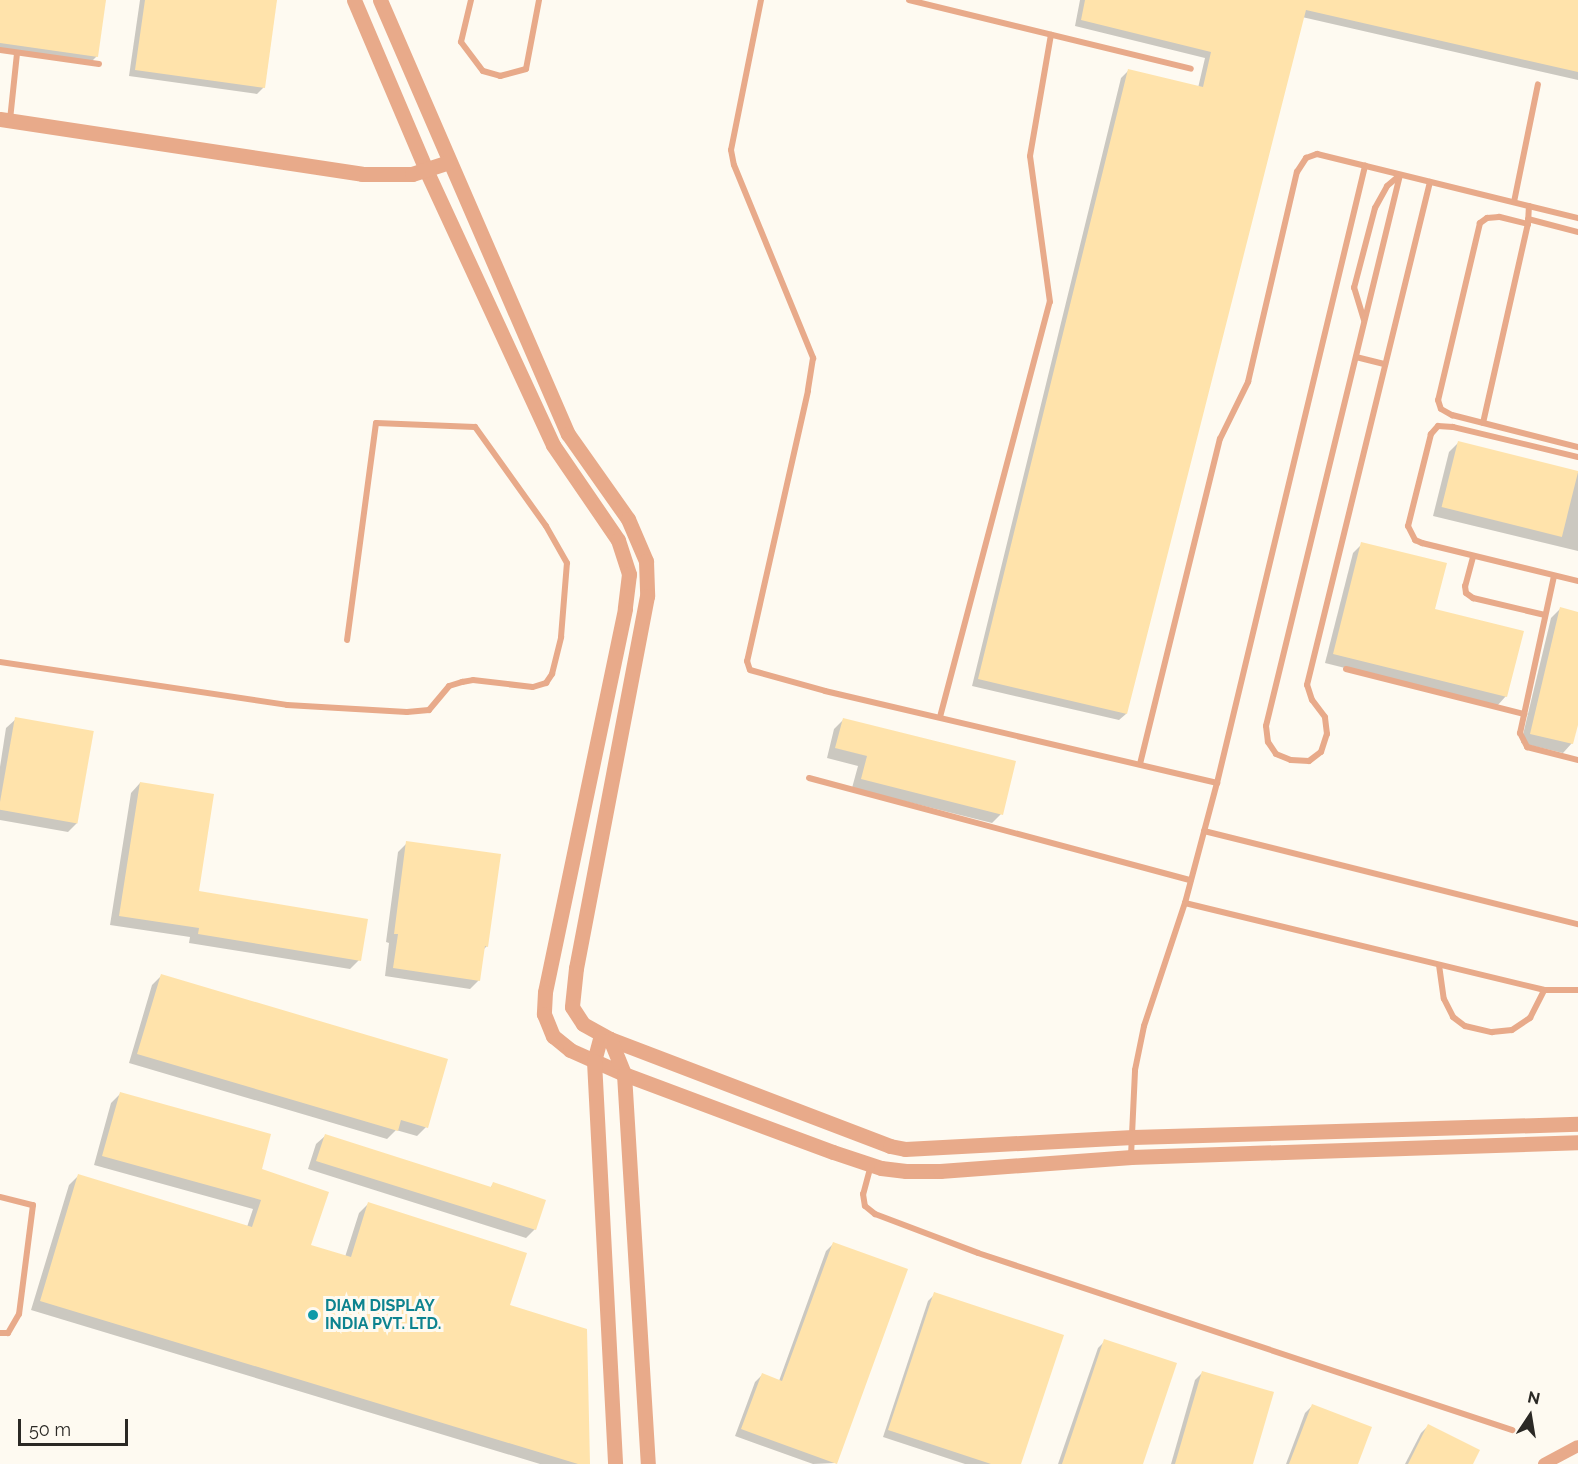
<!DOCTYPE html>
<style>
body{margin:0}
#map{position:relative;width:1578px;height:1464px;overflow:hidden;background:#fefaf1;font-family:Raleway,sans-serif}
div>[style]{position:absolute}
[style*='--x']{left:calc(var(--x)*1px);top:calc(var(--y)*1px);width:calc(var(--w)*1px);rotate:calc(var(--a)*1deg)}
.shadow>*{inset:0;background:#0003}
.building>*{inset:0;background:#ffe3ab;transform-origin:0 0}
.service>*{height:6px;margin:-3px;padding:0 3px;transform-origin:3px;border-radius:3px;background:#e8aa8a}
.minor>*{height:12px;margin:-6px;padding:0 6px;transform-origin:6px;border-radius:6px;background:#e8aa8a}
.tertiary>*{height:15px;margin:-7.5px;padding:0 7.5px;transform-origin:7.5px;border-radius:7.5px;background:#e8aa8a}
.dots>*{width:16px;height:16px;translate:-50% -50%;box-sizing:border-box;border:3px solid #fefaf1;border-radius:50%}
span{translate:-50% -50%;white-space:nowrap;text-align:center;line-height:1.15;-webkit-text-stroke:6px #fefaf1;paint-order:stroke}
.culture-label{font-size:16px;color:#0d838f;font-weight:700}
.left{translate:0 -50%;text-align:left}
.north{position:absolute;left:1500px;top:1386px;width:60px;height:60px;-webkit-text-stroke:4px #fefaf1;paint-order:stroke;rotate:12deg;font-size:16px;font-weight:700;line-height:24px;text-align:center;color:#2b2925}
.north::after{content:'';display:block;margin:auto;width:21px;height:27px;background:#2b2925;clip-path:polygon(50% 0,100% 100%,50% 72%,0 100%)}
.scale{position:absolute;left:18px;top:1419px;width:110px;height:27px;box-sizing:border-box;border:3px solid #2b2925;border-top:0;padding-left:8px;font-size:18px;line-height:21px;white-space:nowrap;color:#2b2925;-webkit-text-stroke:4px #fefaf1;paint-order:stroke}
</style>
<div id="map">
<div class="shadow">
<div style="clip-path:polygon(0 0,105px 0,97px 56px,90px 63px,0 50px)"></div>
<div style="clip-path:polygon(140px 0,276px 0,264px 87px,257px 94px,129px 76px)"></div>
<div style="clip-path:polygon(1080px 0,1578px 0,1578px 80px,1302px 17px,1126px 714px,1119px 720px,972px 686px,1121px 78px,1128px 71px,1198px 88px,1205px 58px,1075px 26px)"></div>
<div style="clip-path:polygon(1458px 443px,1578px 472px,1578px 551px,1433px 516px,1449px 452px)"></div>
<div style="clip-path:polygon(1362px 544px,1434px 610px,1506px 696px,1497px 706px,1325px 663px,1353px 553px)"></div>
<div style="clip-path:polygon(1560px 609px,1578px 613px,1578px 718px,1572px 743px,1563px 753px,1521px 743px,1551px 618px)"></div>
<div style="clip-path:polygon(16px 719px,77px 823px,68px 832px,0 820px,0 767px,6px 728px)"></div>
<div style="clip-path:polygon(844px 719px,1001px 814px,992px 823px,852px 788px,858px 766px,827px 758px,834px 729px)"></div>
<div style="clip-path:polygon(140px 783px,197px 893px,359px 960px,350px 969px,189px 943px,190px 937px,110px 925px,131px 793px)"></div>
<div style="clip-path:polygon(407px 843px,487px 946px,483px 950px,479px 980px,470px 989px,385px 976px,389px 943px,386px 942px,398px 852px)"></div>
<div style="clip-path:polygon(162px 975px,426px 1127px,417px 1136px,396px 1130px,387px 1139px,129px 1063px,152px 985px)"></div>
<div style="clip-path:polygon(120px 1094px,260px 1170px,309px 1246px,345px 1257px,359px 1213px,368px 1204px,589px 1464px,540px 1464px,31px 1310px,69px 1185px,78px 1176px,247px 1227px,253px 1209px,94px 1165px,111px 1103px)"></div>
<div style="clip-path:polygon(325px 1136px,490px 1188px,493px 1184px,535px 1229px,526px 1238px,308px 1169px,316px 1144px)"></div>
<div style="clip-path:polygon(833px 1244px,835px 1463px,813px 1464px,735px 1436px,755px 1382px,762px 1375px,779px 1381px,826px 1251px)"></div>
<div style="clip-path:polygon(935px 1294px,1019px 1464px,965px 1464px,883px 1437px,928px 1301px)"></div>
<div style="clip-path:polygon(1105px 1341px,1141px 1464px,1058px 1464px,1098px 1348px)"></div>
<div style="clip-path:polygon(1202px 1373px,1252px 1464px,1171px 1464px,1195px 1380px)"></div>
<div style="clip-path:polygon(1312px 1406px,1357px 1464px,1286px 1464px,1305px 1413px)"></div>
<div style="clip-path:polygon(1428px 1426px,1471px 1464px,1405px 1464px,1421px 1433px)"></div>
</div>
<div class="building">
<div style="clip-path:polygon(0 0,106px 0,98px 57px,0 43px)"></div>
<div style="clip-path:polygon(145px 0,277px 0,265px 88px,135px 70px)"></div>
<div style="clip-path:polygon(1085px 0,1578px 0,1578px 72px,1306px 10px,1127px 714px,978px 679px,1128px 69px,1203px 87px,1211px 52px,1081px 20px)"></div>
<div style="left:1458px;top:441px;width:124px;height:68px;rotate:14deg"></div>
<div style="clip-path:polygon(1361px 542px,1447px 563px,1435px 609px,1524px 631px,1507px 697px,1333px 654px)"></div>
<div style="clip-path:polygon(1560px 607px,1578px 612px,1578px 725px,1573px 744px,1530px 734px)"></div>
<div style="left:15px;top:717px;width:80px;height:94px;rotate:10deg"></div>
<div style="clip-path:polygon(843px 718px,1016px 761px,1003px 815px,861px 779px,867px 756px,835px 748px)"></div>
<div style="clip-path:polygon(140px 782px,214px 794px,199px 891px,368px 919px,361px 961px,198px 934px,199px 928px,119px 916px)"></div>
<div style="clip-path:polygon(406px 841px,501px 854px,488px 947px,485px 946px,480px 981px,393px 968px,398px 934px,394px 934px)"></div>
<div style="clip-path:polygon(161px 974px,448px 1059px,428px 1128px,401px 1120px,398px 1131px,137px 1054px)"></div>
<div style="clip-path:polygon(120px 1092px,271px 1134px,262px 1169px,329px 1192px,311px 1245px,351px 1257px,368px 1202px,527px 1253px,510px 1305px,587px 1329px,590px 1464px,578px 1464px,40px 1301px,78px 1174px,252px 1227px,261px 1200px,102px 1156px)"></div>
<div style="clip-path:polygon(325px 1134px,491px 1187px,493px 1182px,546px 1200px,536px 1230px,316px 1161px)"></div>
<div style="clip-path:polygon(833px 1242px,908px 1269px,837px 1464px,741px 1429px,762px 1373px,782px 1381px)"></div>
<div style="clip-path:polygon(934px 1292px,1064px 1335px,1021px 1464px,991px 1464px,888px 1430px)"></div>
<div style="clip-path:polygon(1104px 1339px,1177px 1363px,1143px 1464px,1062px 1464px)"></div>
<div style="clip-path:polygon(1202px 1371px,1274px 1392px,1253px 1464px,1175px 1464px)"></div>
<div style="clip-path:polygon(1312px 1404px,1372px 1427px,1358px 1464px,1289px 1464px)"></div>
<div style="clip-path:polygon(1428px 1424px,1480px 1450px,1473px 1464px,1408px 1464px)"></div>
</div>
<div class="service">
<div style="--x:471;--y:0;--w:43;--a:103.4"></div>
<div style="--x:461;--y:42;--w:36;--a:53"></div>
<div style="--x:483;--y:71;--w:18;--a:16"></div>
<div style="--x:500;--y:76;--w:27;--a:-15"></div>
<div style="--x:526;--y:69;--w:70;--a:-79.3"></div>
<div style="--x:761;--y:0;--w:153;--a:101.3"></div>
<div style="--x:731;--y:150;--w:15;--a:79"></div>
<div style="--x:734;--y:165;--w:209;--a:67.7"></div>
<div style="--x:813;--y:358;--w:33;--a:99"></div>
<div style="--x:808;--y:391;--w:277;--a:102.7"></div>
<div style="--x:747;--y:661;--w:9;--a:72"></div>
<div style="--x:750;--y:670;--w:78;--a:15.6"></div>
<div style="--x:825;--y:691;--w:403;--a:13.2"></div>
<div style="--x:909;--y:0;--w:290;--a:13.7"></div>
<div style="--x:0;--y:50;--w:100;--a:8"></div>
<div style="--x:10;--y:120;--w:67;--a:-84"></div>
<div style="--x:1400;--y:175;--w:567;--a:103.67"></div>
<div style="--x:1266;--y:726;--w:16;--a:83"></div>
<div style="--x:1268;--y:742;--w:14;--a:56"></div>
<div style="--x:1276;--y:754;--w:16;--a:22"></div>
<div style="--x:1291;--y:760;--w:18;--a:3"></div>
<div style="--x:1309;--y:761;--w:15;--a:-37"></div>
<div style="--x:1321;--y:752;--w:19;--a:-72"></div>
<div style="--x:1327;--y:734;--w:17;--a:-97"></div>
<div style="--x:1325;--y:717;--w:21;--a:-127"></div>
<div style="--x:1312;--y:700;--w:16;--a:-108"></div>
<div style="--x:1307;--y:685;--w:518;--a:-76.26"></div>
<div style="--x:1514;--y:202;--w:120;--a:-78.5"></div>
<div style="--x:1528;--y:219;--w:52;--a:14.6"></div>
<div style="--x:1528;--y:224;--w:30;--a:-166"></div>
<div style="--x:1499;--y:217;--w:12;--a:175"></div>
<div style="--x:1487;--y:218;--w:9;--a:144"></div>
<div style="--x:1480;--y:223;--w:182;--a:103.3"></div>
<div style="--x:1438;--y:400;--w:9;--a:72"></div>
<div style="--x:1441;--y:409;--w:13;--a:29"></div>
<div style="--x:1452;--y:415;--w:130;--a:14.3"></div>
<div style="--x:1364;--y:320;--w:34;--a:-107"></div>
<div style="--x:1354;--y:288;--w:83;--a:-75.3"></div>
<div style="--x:1375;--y:208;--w:25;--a:-61"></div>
<div style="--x:1387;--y:186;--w:17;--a:-40"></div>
<div style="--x:1356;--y:357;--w:30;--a:14"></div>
<div style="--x:1483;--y:423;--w:204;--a:-77.3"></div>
<div style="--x:1528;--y:224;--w:18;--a:-87"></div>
<div style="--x:1578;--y:457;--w:129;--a:-166.5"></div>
<div style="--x:1453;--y:427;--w:15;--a:-176"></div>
<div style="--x:1438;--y:426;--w:11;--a:131"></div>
<div style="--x:1431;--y:434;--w:95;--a:104"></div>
<div style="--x:1408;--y:526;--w:16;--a:63"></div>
<div style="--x:1415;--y:540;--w:8;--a:23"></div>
<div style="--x:1422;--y:543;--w:161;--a:13.7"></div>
<div style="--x:1473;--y:557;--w:30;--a:105"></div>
<div style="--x:1465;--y:586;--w:7;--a:82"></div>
<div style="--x:1466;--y:593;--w:9;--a:36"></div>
<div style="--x:1473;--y:598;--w:74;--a:13.3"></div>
<div style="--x:1554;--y:576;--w:161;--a:102.2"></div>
<div style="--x:1520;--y:733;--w:16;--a:63"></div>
<div style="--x:1527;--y:747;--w:53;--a:14.3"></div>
<div style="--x:0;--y:662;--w:290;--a:8.5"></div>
<div style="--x:287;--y:705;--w:120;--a:3.3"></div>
<div style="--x:407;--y:712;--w:22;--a:-5"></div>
<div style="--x:429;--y:710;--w:31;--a:-50"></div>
<div style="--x:449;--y:686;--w:14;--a:-17"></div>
<div style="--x:462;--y:682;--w:11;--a:-10"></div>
<div style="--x:473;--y:680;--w:60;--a:6.7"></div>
<div style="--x:533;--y:687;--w:14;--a:-17"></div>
<div style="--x:546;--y:683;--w:11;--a:-56"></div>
<div style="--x:552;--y:674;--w:38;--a:-76"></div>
<div style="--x:561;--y:637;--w:74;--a:-85.4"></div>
<div style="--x:567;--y:563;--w:43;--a:-119.6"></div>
<div style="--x:546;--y:526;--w:122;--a:-125.6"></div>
<div style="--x:475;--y:427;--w:99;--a:-177.7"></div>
<div style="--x:376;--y:423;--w:219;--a:97.6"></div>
<div style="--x:1346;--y:669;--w:184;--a:14.2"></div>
<div style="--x:940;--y:717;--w:429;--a:-75.2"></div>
<div style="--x:1050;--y:302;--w:147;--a:-97.8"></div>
<div style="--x:1030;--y:156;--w:123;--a:-80.2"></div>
<div style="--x:1140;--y:764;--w:335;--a:-76.2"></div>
<div style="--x:1220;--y:439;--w:64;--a:-63.8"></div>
<div style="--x:1248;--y:382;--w:216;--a:-76.9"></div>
<div style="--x:1297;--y:172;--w:17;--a:-57"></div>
<div style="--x:1306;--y:158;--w:12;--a:-20"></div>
<div style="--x:1317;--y:154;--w:269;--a:13.8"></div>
<div style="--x:809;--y:778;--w:395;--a:15"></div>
<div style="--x:1204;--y:831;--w:385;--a:14"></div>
<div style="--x:1185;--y:903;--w:369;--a:13.6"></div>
<div style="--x:1544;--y:990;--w:34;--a:0"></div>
<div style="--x:1439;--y:965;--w:34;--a:82"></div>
<div style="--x:1444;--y:999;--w:20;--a:63"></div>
<div style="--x:1453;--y:1017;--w:15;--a:37"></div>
<div style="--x:1465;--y:1026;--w:28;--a:13"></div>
<div style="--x:1492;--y:1032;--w:20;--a:-6"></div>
<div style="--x:1512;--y:1030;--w:22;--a:-34"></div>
<div style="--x:1530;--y:1018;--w:31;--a:-63"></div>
<div style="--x:1131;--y:1156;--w:86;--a:-87.3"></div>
<div style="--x:1135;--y:1070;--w:45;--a:-78.4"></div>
<div style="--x:1144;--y:1026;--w:130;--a:-71.6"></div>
<div style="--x:1185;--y:903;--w:124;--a:-75.1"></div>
<div style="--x:1217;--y:783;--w:635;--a:-76.51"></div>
<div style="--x:871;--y:1165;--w:30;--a:105"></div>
<div style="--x:863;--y:1194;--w:12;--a:81"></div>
<div style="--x:865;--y:1206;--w:13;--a:39"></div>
<div style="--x:875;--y:1214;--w:110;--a:20.7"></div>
<div style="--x:978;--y:1253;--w:563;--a:18.34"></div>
<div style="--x:0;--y:1197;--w:34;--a:14"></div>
<div style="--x:33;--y:1205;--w:110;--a:97.3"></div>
<div style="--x:19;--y:1314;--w:22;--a:120"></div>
<div style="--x:8;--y:1333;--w:8;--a:180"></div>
</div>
<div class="minor">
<div style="--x:1544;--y:1464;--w:38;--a:-28"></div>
</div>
<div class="tertiary">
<div style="--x:354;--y:0;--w:185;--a:67"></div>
<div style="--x:426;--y:170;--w:303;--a:65.2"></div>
<div style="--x:553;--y:445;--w:115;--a:55.6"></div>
<div style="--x:618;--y:540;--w:36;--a:72"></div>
<div style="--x:629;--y:574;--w:35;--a:97"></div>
<div style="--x:625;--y:609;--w:391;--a:101.8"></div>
<div style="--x:545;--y:992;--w:22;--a:93"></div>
<div style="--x:544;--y:1014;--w:24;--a:68"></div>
<div style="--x:553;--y:1036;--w:22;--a:39"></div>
<div style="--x:570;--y:1050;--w:59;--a:24"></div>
<div style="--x:624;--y:1074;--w:223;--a:20.5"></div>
<div style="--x:833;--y:1152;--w:51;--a:18.4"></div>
<div style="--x:881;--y:1168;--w:25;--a:7"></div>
<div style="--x:906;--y:1171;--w:34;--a:0"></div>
<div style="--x:940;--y:1171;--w:192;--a:-4.2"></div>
<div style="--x:1131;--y:1157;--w:447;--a:-1.9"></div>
<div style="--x:380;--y:0;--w:473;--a:66.6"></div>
<div style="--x:568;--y:434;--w:104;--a:54.8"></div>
<div style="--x:628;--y:519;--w:46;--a:66.8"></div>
<div style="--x:646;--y:561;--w:35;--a:88"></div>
<div style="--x:647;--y:596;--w:379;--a:100.8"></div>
<div style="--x:576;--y:968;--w:39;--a:96"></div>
<div style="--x:572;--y:1007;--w:20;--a:57"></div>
<div style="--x:583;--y:1024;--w:31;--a:29"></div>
<div style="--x:610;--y:1039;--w:300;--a:20.9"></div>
<div style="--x:890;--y:1146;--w:15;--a:11"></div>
<div style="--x:905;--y:1149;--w:228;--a:-3"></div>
<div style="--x:1133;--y:1137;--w:445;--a:-1.7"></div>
<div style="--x:0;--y:119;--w:366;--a:8.6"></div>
<div style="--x:362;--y:174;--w:50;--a:0"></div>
<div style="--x:412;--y:174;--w:38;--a:-18"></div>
<div style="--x:601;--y:1035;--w:27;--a:105"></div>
<div style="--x:594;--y:1061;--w:404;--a:87"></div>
<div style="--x:610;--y:1039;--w:38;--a:68"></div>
<div style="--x:624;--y:1074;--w:391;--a:86.5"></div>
</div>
<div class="dots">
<div style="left:313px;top:1315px;background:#0f9aa8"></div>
</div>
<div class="culture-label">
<span class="left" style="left:325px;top:1315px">DIAM DISPLAY<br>INDIA PVT. LTD.</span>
</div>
<div class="north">N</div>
<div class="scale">50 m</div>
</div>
